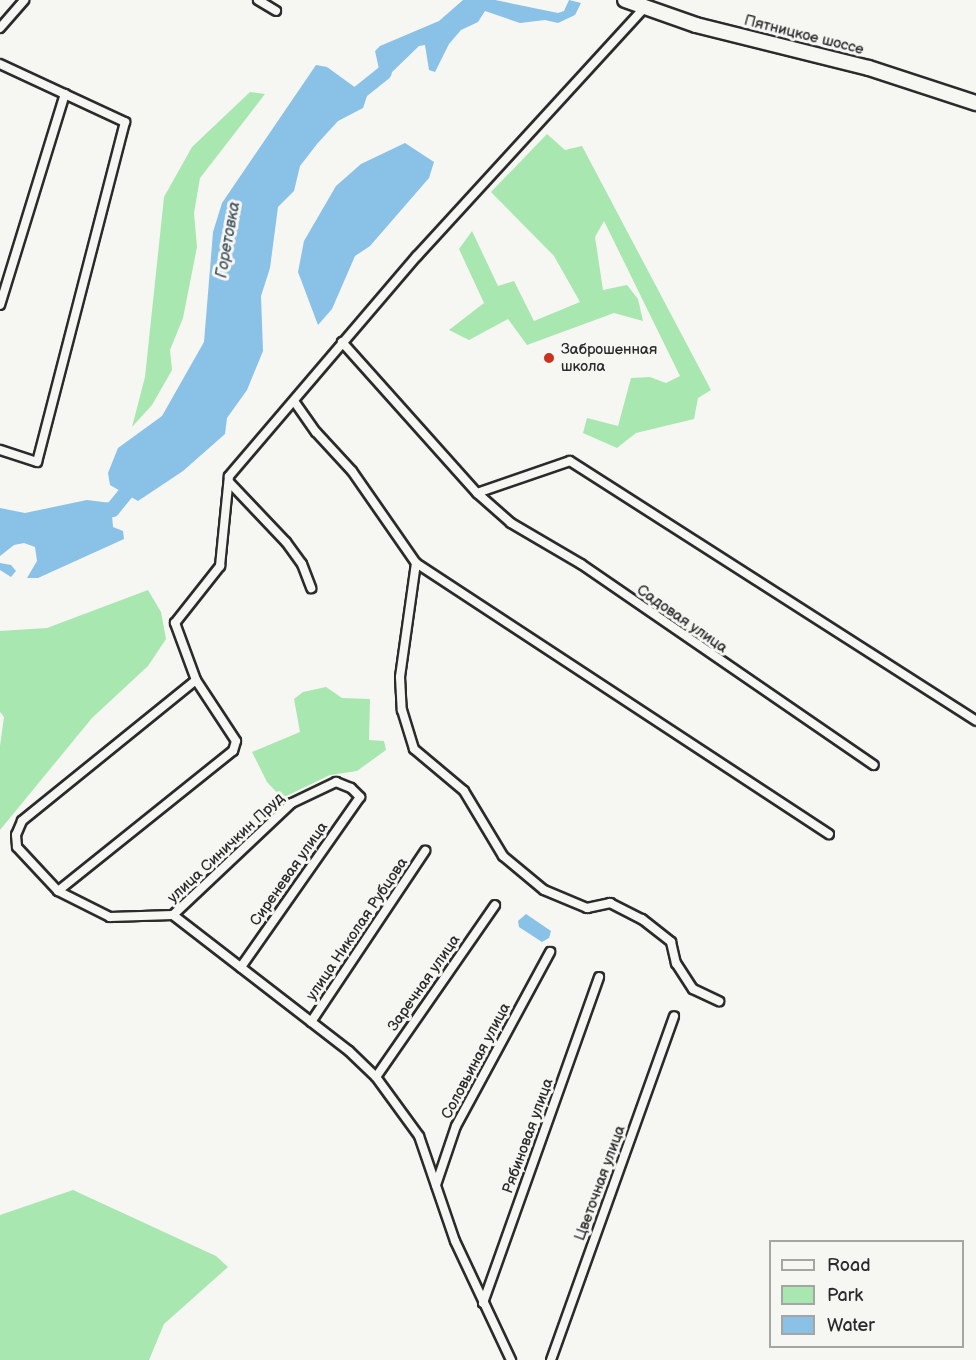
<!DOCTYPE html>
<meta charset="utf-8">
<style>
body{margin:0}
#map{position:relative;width:976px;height:1360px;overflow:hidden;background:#f6f6f2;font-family:"Balsamiq Sans",sans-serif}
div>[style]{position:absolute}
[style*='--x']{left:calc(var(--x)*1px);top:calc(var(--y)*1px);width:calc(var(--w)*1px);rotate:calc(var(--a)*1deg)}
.green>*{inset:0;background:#a8e7af}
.water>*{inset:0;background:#89c1e7}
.river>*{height:15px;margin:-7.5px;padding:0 7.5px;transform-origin:7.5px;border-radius:7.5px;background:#89c1e7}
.roads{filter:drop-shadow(2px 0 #2b2b2b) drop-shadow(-2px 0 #2b2b2b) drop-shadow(0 2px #2b2b2b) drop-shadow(0 -2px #2b2b2b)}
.street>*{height:8px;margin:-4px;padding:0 4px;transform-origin:4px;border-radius:4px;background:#f6f6f2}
.primary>*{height:14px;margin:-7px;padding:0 7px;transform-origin:7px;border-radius:7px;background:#f6f6f2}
.dots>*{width:16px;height:16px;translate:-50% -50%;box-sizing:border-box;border:3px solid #f6f6f2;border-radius:50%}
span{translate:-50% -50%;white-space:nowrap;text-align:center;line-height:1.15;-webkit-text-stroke:6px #f6f6f2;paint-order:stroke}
.street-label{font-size:15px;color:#2b2b2b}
.poi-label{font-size:15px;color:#2b2b2b}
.left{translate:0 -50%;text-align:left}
.water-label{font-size:16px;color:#475863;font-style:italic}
.legend{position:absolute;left:769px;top:1240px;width:195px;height:108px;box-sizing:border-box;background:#f6f6f2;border:2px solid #a5a5a2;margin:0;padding:8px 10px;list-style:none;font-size:18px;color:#2b2b2b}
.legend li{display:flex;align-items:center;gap:12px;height:30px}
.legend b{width:30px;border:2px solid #a5a5a2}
</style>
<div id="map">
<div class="green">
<div style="clip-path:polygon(250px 92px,265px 94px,200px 178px,194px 213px,197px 247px,183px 318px,170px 350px,172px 370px,152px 405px,132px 427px,145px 377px,164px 197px,192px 147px)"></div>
<div style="clip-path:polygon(547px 134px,565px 150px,582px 146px,711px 390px,698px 398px,694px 419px,636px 433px,617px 448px,583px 433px,587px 418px,618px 426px,631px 378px,650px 377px,666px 383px,680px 376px,604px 221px,595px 237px,603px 290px,627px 285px,638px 299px,643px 321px,614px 313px,527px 345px,508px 319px,469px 340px,449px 330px,484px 303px,459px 249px,472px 231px,498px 286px,514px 281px,534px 321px,580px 302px,554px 256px,491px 192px)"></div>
<div style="clip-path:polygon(148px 590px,161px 612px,166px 639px,148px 666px,92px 718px,0 830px,0 746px,4px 717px,0 712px,0 631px,47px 628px)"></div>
<div style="clip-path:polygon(326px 687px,342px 698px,370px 699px,369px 740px,384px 741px,386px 750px,357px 771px,330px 775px,282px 798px,267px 782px,252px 752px,300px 732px,294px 699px,303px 692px)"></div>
<div style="clip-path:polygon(73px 1190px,216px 1256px,228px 1267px,164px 1324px,149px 1360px,0 1360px,0 1215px)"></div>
</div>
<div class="water">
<div style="clip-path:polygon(463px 0,495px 0,558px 13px,564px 11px,569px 0,581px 3px,575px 15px,558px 23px,545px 20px,520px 23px,485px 11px,478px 22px,461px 30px,449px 44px,435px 72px,429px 70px,425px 45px,419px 46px,390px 74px,366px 83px,379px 69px,375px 51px,380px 46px,439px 21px)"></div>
<div style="clip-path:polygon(316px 65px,327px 67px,367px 96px,363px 108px,338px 121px,317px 144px,300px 166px,294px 191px,278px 207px,270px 268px,261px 296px,263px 351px,247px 390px,227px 418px,225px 434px,183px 471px,138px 501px,110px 485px,108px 473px,118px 448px,162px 416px,204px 342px,213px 232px,222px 203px)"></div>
<div style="clip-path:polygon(405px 143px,434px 162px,429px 178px,370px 246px,355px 256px,332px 309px,318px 325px,298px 272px,304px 241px,336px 186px,361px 164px)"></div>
<div style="clip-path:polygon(87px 500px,111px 503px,113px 527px,123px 531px,124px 539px,38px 578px,27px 578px,37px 561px,35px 547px,24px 543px,14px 545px,0 556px,0 508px,25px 513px)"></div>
<div style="clip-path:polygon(0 563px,11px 565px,16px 571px,11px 577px,0 570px)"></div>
<div style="clip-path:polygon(526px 914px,551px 931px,549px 938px,542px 942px,519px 927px,518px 921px)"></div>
</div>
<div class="river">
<div style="--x:344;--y:104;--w:51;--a:-38.7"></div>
<div style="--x:93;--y:512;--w:19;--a:-9"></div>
<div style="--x:112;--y:509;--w:40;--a:-51"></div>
</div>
<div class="roads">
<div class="street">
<div style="--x:258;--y:0;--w:21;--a:31"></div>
<div style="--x:0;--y:28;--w:37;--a:-49"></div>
<div style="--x:0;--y:64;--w:138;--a:24.9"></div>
<div style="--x:125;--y:122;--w:351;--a:104.5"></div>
<div style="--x:37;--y:462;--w:39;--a:-162"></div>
<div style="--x:0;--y:305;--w:221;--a:-72.9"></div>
<div style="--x:342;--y:342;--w:203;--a:48.2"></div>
<div style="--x:477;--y:493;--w:98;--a:-19"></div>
<div style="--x:570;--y:461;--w:482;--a:32.6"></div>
<div style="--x:294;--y:401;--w:38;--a:55"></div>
<div style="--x:316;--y:432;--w:53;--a:47.3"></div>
<div style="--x:352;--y:471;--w:112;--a:55.2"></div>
<div style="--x:416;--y:563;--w:115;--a:98"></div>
<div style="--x:400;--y:677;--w:33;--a:87"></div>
<div style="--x:402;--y:710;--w:41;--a:72.9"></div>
<div style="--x:414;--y:749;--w:65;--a:40"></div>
<div style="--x:464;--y:791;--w:76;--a:59"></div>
<div style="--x:503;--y:856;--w:53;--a:39.7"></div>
<div style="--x:544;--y:890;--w:47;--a:22.7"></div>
<div style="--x:587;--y:908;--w:24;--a:-12"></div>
<div style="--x:610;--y:903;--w:36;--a:27"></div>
<div style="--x:642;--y:919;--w:37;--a:38"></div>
<div style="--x:671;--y:942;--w:22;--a:77"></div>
<div style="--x:676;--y:963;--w:31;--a:57"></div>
<div style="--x:693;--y:989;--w:29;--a:25"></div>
<div style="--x:229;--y:482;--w:83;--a:46.5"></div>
<div style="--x:286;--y:542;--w:27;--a:54"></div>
<div style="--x:302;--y:564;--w:26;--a:69"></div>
<div style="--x:477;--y:493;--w:45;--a:41.4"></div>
<div style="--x:511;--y:523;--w:81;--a:30.4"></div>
<div style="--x:581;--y:564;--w:355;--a:34.5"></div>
<div style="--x:416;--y:563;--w:494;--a:33.3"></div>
<div style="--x:196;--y:680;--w:224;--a:141"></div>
<div style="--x:22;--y:821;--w:15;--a:113"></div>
<div style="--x:16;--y:835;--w:12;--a:85"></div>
<div style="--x:17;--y:847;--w:60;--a:47"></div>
<div style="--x:58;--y:891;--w:58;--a:26.6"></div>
<div style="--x:110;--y:917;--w:63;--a:-1.8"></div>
<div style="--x:173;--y:915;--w:222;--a:37.7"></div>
<div style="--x:349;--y:1051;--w:37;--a:44"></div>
<div style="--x:376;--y:1077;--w:73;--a:53.9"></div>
<div style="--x:419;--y:1136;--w:111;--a:71.1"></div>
<div style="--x:455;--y:1241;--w:132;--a:64.8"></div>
<div style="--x:58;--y:891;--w:224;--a:-38.7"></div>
<div style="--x:233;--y:751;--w:10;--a:-73"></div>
<div style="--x:236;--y:741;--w:73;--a:-123.3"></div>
<div style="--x:196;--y:680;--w:61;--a:-110.2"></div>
<div style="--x:175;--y:623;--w:73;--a:-51.7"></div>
<div style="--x:220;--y:566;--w:90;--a:-84.3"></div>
<div style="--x:229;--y:476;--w:289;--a:-49.5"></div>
<div style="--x:417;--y:256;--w:336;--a:-47.5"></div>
<div style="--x:173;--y:915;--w:163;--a:-43.3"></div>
<div style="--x:292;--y:803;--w:49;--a:-25.5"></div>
<div style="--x:336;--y:782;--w:16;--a:22"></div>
<div style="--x:351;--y:788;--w:13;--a:45"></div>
<div style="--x:360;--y:797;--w:208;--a:125"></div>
<div style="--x:311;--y:1022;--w:206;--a:-56.3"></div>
<div style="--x:376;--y:1077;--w:209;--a:-55.3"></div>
<div style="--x:436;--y:1185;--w:62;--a:-71.3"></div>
<div style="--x:456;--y:1126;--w:198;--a:-61.6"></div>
<div style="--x:483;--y:1303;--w:346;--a:-70.4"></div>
<div style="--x:551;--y:1360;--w:365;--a:-70.3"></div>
</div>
<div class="primary">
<div style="--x:625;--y:0;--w:75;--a:19.4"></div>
<div style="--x:696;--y:25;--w:178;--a:14"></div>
<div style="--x:869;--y:68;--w:113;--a:18.1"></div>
</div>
</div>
<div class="dots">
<div style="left:549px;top:358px;background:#c8321e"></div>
</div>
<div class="street-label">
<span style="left:804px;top:35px;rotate:14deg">Пятницкое шоссе</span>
<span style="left:682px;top:619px;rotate:35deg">Садовая улица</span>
<span style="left:226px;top:848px;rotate:-43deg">улица Синичкин Пруд</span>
<span style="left:289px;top:874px;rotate:-55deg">Сиреневая улица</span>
<span style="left:357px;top:929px;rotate:-56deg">улица Николая Рубцова</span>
<span style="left:424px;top:983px;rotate:-55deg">Заречная улица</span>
<span style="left:476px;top:1061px;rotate:-62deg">Соловьиная улица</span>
<span style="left:528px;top:1136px;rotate:-70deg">Рябиновая улица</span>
<span style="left:600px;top:1183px;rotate:-70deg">Цветочная улица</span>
</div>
<div class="poi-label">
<span class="left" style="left:561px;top:358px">Заброшенная<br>школа</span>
</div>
<div class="water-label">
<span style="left:229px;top:240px;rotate:-80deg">Горетовка</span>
</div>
<ul class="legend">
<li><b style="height:8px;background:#f6f6f2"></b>Road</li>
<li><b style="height:16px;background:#a8e7af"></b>Park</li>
<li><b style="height:16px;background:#89c1e7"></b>Water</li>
</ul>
</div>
